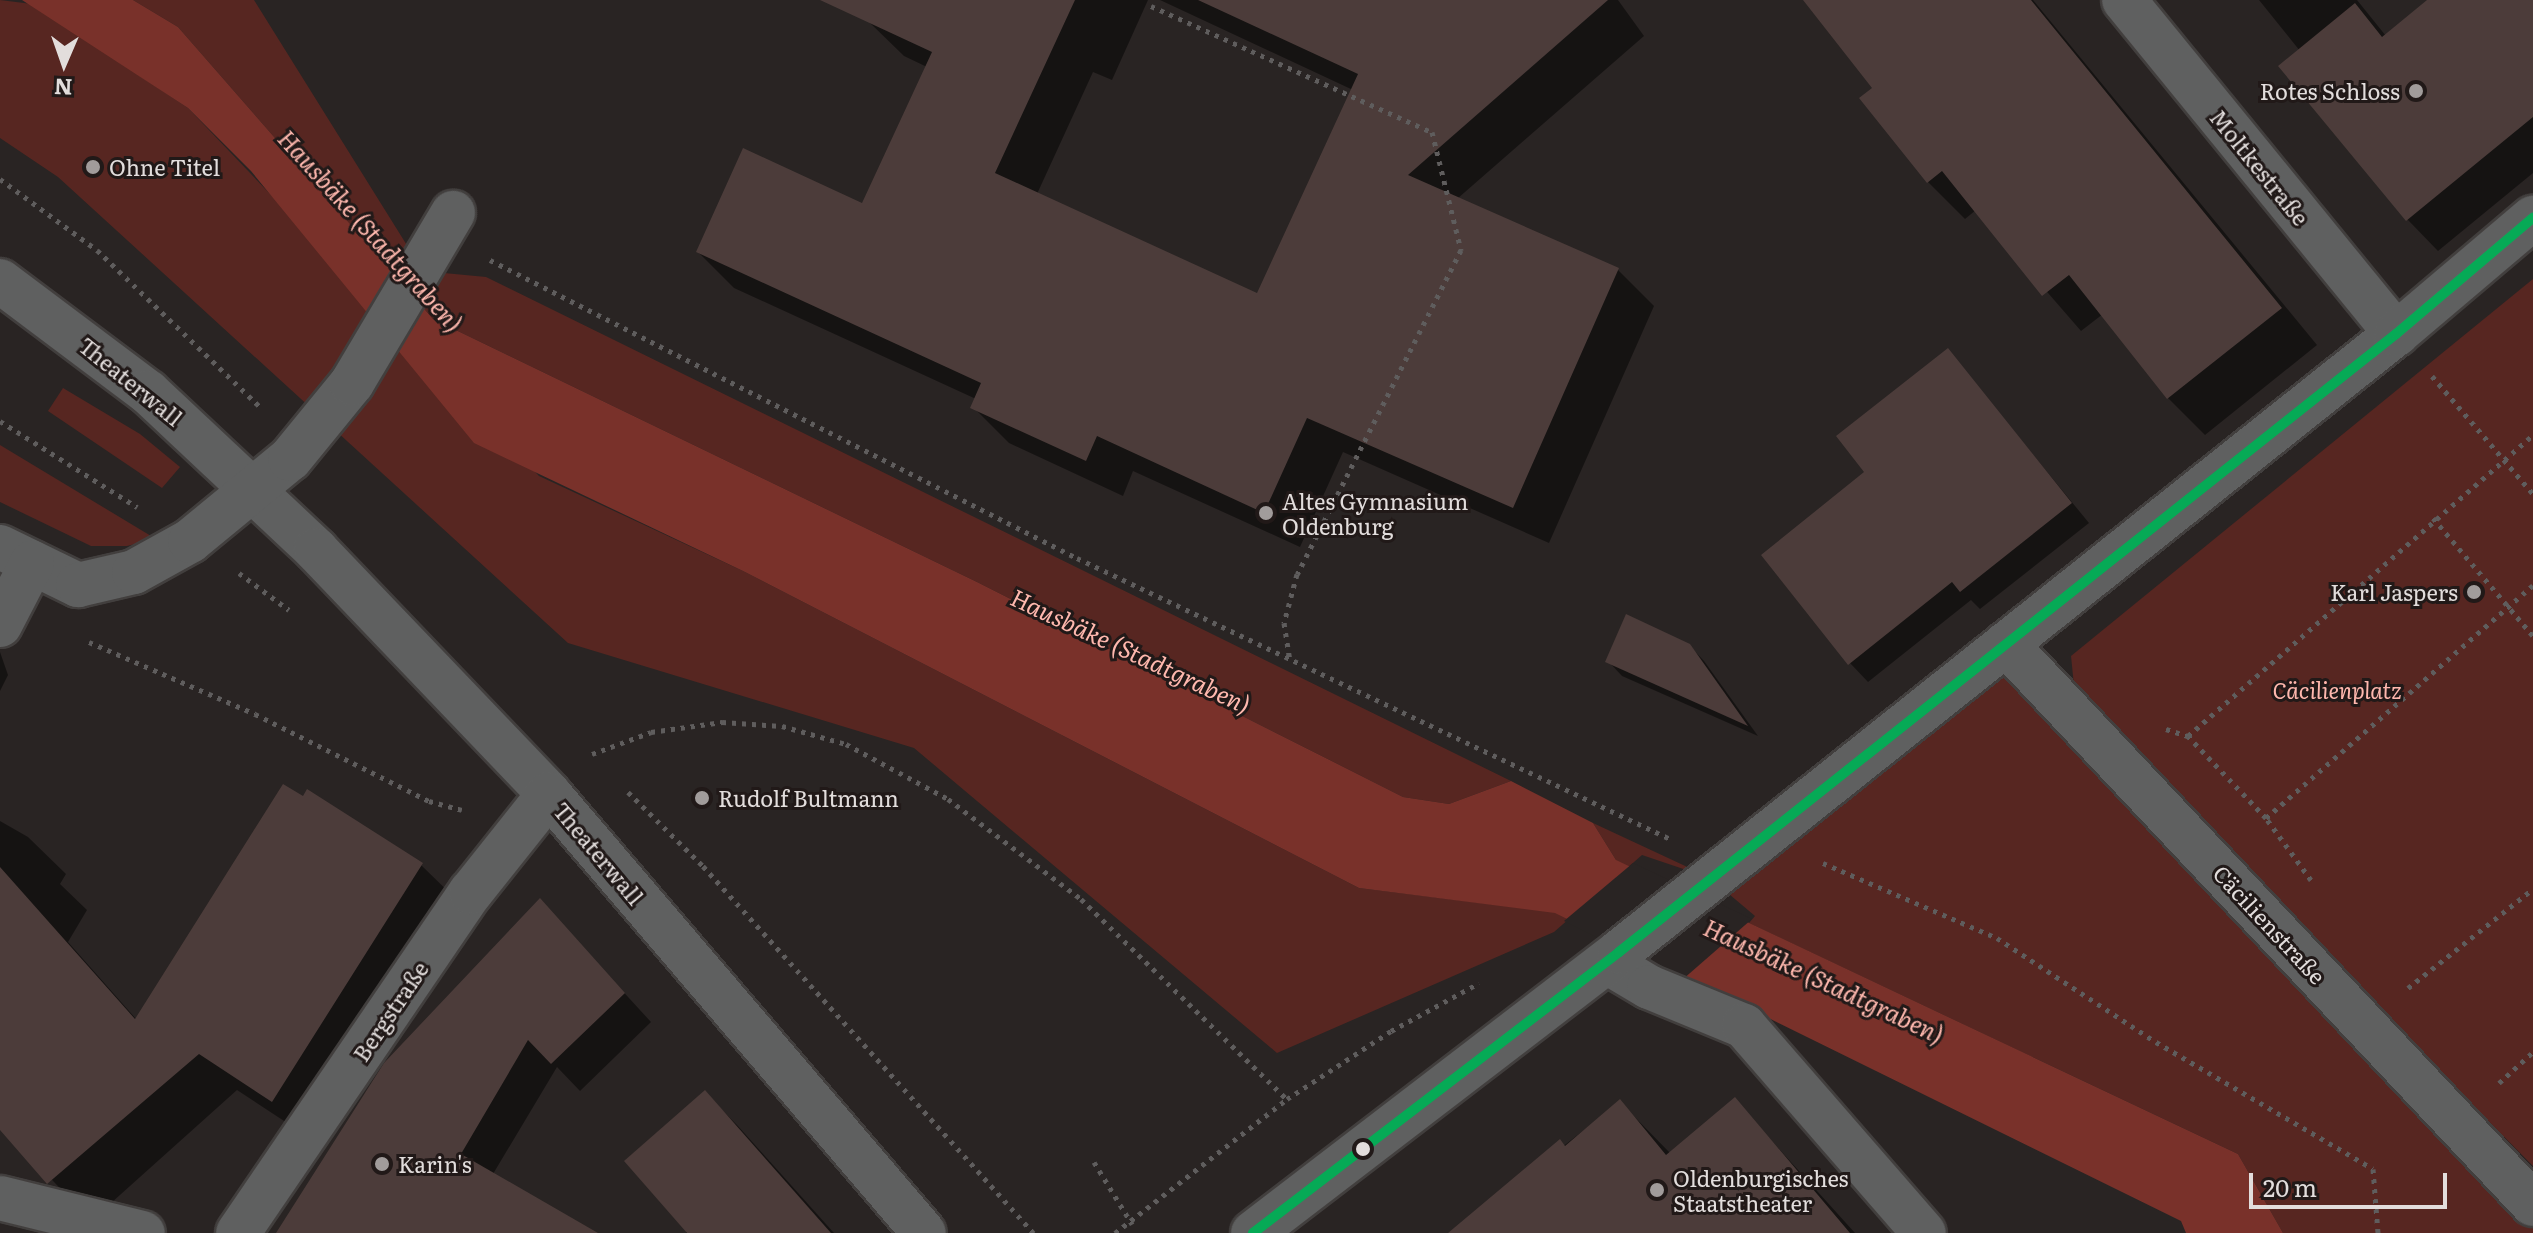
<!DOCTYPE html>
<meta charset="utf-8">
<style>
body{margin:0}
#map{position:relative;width:2533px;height:1233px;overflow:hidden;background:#292423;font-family:Literata,serif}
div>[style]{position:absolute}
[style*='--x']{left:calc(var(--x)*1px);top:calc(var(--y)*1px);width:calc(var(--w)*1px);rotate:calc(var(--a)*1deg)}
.green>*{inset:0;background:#572621}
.water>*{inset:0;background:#79312a}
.pier>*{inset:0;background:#292423}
.shadow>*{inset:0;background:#0007}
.building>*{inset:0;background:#4c3c3a}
.path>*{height:5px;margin-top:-2.5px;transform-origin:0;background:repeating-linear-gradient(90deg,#5f5d5d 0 4px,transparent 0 10px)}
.roads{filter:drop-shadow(2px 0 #423f3e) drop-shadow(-2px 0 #423f3e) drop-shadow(0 2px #423f3e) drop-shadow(0 -2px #423f3e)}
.minor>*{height:44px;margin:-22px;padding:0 22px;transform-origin:22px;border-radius:22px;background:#5f6060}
.bus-1>*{height:10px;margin:-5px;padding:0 5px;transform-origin:5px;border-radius:5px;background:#06aa56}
.dots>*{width:22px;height:22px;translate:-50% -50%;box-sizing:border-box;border:4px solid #211918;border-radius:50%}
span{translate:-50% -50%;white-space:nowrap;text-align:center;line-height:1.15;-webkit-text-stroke:6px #211918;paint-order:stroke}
.poi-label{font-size:22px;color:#e2dddc}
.right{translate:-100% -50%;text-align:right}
.left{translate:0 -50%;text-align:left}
.street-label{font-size:22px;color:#e2dddc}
.park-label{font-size:22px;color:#ffb8ae;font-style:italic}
.water-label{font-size:24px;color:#ffb8ae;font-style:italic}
.north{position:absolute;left:24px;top:24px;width:80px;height:80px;-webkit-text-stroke:6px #211918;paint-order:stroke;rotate:182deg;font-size:22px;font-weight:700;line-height:32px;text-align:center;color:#e2dddc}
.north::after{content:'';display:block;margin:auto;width:28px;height:36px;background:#e2dddc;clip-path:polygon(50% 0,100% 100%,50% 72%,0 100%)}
.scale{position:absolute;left:2249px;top:1173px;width:198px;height:36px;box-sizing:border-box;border:4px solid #e2dddc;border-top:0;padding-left:10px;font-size:24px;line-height:28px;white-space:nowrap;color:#e2dddc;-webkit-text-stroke:6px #211918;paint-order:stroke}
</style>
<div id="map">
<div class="green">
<div style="clip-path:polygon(0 0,32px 4px,188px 108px,539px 476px,743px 571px,1359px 888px,1555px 912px,1616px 860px,1593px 823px,1711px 878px,2006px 644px,2533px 1204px,2533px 1233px,2283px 1233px,2238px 1154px,1749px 923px,1755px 916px,1710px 878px,1642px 855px,1554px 932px,1277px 1053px,914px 748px,568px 643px,58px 177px,0 138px)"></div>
<div style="clip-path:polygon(133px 0,254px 0,423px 271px,486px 277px,1511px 781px,1449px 804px,1403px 797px,977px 582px,433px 319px,178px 27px)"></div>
<div style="clip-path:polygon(2533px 279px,2533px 1166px,2076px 705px,2071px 656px)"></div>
<div style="clip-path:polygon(63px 388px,140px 434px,180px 467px,162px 488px,48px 411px)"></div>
<div style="clip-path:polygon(0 445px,156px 539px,127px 546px,91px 546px,0 502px)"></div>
</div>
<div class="water">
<div style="clip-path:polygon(22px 0,133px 0,178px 27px,433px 319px,977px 582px,1403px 797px,1449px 804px,1511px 781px,1593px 823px,1616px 860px,2238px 1154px,2283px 1233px,2186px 1233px,2181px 1221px,1555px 913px,1359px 888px,743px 571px,474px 443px,251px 171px,188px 108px)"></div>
</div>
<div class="pier">
<div style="clip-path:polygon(1633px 863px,1752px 919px,1682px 980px,1564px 921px)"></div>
</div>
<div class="shadow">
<div style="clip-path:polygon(877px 0,1148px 0,1112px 80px,1093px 72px,1037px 194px,1258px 295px,1353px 90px,1160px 0,1618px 0,1644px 36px,1457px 199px,1618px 270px,1654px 306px,1549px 543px,1343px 452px,1300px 547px,1133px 471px,1123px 496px,1009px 443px,973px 407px,976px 399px,734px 288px,698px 252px,863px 206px,927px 67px,904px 56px,868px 21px)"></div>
<div style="clip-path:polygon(1805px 0,2033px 0,2317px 345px,2205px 435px,2168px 398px,2103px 314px,2081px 331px,1976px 210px,1965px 219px,1928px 182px,1875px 88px)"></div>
<div style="clip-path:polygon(2259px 0,2357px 0,2386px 36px,2430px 0,2533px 0,2533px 173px,2438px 251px,2407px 219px,2300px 51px)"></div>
<div style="clip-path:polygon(1947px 350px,2089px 523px,1980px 609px,1971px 600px,1868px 682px,1850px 663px,1867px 472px)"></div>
<div style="clip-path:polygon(1689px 645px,1704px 661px,1758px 736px,1622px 676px,1608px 661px)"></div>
<div style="clip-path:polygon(0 652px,8px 675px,0 691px)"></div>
<div style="clip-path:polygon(0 821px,28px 837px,66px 874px,60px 884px,87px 910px,68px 942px,137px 1020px,421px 865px,459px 902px,310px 1138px,237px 1090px,91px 1221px,0 1125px)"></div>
<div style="clip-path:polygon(540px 901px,651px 1022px,580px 1091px,557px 1067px,493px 1174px,580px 1233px,278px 1233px)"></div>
<div style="clip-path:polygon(705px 1093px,737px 1125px,834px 1233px,686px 1233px)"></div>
<div style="clip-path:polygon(1734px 1099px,1855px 1233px,1452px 1233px,1620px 1102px,1671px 1154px)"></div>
</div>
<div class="building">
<div style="clip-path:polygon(820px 0,1075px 0,995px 173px,1257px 293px,1358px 74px,1198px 0,1608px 0,1408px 175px,1619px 268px,1513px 508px,1307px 418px,1264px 513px,1097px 436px,1086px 461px,970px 408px,981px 383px,696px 252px,743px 148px,862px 203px,932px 52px)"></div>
<div style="clip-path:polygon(1803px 0,2031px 0,2282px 308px,2167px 399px,2069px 275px,2042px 296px,1942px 171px,1927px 183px,1859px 98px,1872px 88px)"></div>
<div style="clip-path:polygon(2427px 0,2533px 0,2533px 117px,2406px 221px,2278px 66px,2355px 3px,2382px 37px)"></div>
<div style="clip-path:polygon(1948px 348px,2072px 503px,1960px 592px,1952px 582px,1848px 665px,1761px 555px,1864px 472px,1836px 436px)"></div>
<div style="clip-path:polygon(1626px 614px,1690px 644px,1748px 726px,1605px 662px)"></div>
<div style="clip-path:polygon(283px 784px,303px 796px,307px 789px,423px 863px,272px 1102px,199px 1054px,47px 1184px,0 1130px,0 867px,135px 1019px)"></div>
<div style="clip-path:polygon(540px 898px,625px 993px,551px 1064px,528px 1040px,461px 1154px,598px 1233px,276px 1233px,384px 1063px)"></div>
<div style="clip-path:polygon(705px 1090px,831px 1233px,687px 1233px,624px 1161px)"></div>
<div style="clip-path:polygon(1735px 1097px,1850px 1233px,1448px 1233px,1560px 1139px,1565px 1146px,1620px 1099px,1666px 1155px)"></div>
</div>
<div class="path">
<div style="--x:1151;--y:6;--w:308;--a:24.2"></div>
<div style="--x:1432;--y:132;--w:122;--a:76.2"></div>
<div style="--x:1461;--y:250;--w:363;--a:116.8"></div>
<div style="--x:1297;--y:574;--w:51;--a:104.9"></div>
<div style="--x:1284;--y:623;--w:38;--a:81"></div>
<div style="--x:0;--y:179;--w:120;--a:36.2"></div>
<div style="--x:97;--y:250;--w:225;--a:43.9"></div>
<div style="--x:490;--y:260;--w:658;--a:26.92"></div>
<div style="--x:1077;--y:558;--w:656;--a:25.35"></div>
<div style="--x:2432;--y:376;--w:155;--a:49.4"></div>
<div style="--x:0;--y:421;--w:162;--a:32.1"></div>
<div style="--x:2433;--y:518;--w:155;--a:49.7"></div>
<div style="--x:239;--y:573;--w:62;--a:36.5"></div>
<div style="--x:89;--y:642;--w:181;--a:23.4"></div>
<div style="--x:255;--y:714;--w:195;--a:26.6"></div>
<div style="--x:429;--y:801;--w:34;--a:15"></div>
<div style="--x:2166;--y:729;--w:23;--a:18"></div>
<div style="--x:592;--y:754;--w:63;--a:-20.4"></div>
<div style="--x:651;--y:732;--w:72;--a:-8"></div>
<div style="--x:722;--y:722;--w:60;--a:3.8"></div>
<div style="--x:782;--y:726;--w:66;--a:15.7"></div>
<div style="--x:846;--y:744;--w:116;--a:28.3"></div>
<div style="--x:948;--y:799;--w:166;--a:36.9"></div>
<div style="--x:1081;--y:899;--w:287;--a:44.2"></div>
<div style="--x:628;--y:792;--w:105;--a:44.6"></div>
<div style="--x:703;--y:866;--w:494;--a:48"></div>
<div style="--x:2266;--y:818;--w:354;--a:-41.1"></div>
<div style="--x:1823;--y:863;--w:189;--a:23.3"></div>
<div style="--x:1997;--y:938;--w:190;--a:33.2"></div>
<div style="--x:2156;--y:1042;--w:251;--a:30.3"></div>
<div style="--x:2373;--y:1169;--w:64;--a:85.5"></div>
<div style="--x:2311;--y:880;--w:77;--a:-126"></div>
<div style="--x:2266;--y:818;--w:113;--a:-133.6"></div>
<div style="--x:2188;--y:736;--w:458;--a:-41.1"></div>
<div style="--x:2408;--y:988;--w:159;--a:-38.4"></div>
<div style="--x:2499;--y:1083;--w:46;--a:-42.4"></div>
<div style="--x:1094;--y:1162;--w:73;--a:58.5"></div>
<div style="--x:1115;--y:1233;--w:218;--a:-37.9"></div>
<div style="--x:1287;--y:1099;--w:124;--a:-33.2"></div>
<div style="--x:1391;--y:1031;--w:100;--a:-28.6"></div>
</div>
<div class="roads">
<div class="minor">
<div style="--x:2124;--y:0;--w:431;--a:50.8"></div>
<div style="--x:0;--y:281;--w:185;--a:36.9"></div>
<div style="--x:148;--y:392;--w:231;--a:43.2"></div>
<div style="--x:316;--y:550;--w:337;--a:46.3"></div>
<div style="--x:549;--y:794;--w:577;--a:49.5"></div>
<div style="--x:0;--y:547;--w:87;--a:26"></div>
<div style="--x:78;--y:585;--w:57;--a:-13.1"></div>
<div style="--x:134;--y:572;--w:64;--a:-29"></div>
<div style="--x:190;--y:541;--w:129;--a:-39.4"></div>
<div style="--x:290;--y:459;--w:98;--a:-50.8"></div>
<div style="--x:352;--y:383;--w:198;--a:-59.3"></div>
<div style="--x:0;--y:625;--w:70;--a:-62.7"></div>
<div style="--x:2006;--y:644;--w:769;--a:46.74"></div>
<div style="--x:1607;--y:962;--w:49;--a:30.8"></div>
<div style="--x:1649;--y:987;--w:103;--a:22.3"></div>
<div style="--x:1744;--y:1026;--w:274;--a:49"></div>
<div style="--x:0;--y:1198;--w:147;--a:13.8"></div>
<div style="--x:238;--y:1233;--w:413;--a:-55.7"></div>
<div style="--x:471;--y:892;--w:125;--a:-51.5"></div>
<div style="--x:1253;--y:1233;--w:461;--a:-37.5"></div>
<div style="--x:1619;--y:952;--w:993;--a:-38.5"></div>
<div style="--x:2396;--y:334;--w:180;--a:-40.3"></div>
</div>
</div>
<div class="bus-1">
<div style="--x:1253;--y:1233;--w:461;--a:-37.5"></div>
<div style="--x:1619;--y:952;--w:993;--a:-38.5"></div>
<div style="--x:2396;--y:334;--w:180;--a:-40.3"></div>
</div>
<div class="dots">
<div style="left:2416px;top:91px;background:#a19c9b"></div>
<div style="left:93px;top:167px;background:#a19c9b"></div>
<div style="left:1266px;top:513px;background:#a19c9b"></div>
<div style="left:2474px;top:592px;background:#a19c9b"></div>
<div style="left:702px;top:798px;background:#a19c9b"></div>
<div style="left:1363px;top:1149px;background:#e2dddc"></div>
<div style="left:382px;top:1164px;background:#a19c9b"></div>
<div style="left:1657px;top:1190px;background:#a19c9b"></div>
</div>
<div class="poi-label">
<span class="right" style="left:2400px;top:91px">Rotes Schloss</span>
<span class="left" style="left:109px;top:167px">Ohne Titel</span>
<span class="left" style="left:1282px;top:513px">Altes Gymnasium<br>Oldenburg</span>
<span class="right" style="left:2458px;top:592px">Karl Jaspers</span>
<span class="left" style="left:718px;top:798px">Rudolf Bultmann</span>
<span class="left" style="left:398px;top:1164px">Karin's</span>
<span class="left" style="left:1673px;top:1190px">Oldenburgisches<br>Staatstheater</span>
</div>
<div class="street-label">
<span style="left:2260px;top:167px;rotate:51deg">Moltkestraße</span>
<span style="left:131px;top:381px;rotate:39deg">Theaterwall</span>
<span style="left:599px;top:853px;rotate:50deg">Theaterwall</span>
<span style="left:2270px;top:924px;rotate:47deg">Cäcilienstraße</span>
<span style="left:390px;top:1011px;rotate:-56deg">Bergstraße</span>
</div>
<div class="park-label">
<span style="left:2337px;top:690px">Cäcilienplatz</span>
</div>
<div class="water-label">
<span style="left:371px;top:230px;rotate:48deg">Hausbäke (Stadtgraben)</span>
<span style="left:1131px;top:650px;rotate:25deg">Hausbäke (Stadtgraben)</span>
<span style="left:1824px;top:980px;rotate:25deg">Hausbäke (Stadtgraben)</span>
</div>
<div class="north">N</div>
<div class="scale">20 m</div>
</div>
